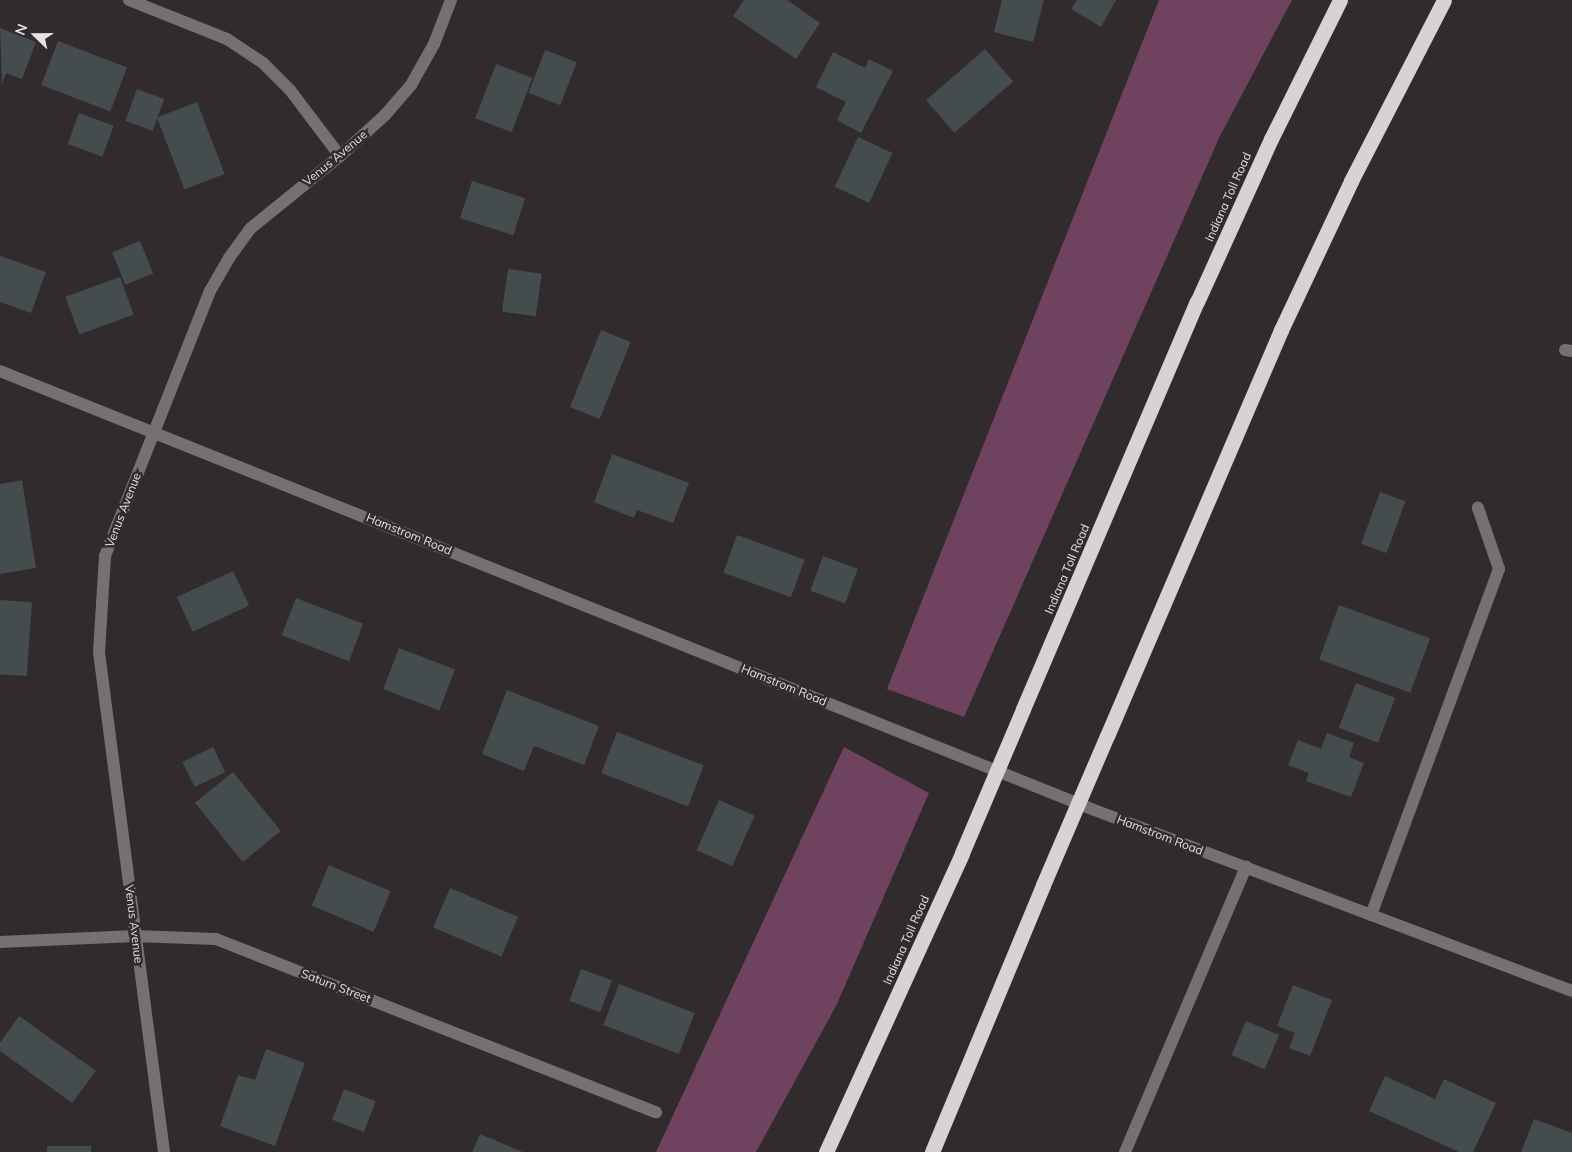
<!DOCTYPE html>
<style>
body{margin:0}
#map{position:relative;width:1572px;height:1152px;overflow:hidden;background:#312b2e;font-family:Mulish,sans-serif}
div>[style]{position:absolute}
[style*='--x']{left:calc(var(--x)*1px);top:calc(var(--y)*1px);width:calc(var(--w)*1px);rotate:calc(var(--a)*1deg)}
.green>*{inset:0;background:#6f435f}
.building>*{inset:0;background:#444c4d;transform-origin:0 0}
.minor>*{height:12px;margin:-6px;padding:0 6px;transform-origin:6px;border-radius:6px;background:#757173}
.highway>*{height:15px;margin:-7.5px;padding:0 7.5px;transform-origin:7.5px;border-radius:7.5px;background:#d9d1d6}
.highway-bridge>*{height:15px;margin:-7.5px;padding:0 7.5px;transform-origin:7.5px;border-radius:7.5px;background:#d9d1d6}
span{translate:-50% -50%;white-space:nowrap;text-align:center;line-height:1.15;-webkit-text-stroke:5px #312b2e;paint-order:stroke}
.street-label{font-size:12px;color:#e5e1e3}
.north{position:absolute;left:10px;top:10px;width:50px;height:50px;-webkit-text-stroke:4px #312b2e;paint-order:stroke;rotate:292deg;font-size:14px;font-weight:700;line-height:20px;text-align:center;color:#e5e1e3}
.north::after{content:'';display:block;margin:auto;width:18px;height:22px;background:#e5e1e3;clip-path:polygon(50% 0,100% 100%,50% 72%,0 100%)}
</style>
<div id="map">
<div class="green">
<div style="clip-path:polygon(1159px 0,1292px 0,1220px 136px,964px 717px,887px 689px)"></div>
<div style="clip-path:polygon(844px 747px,929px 793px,836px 1006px,756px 1152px,656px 1152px)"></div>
</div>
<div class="building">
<div style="clip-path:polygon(744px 0,787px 0,820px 23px,796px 59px,733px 16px)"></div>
<div style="clip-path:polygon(1002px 0,1044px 0,1033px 42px,994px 32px)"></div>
<div style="clip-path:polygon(1077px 0,1116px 0,1101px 27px,1071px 9px)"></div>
<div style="clip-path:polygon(0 28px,36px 42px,22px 79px,6px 73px,2px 84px)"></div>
<div style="left:58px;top:41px;width:74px;height:47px;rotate:21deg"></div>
<div style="left:985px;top:49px;width:43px;height:78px;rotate:49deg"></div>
<div style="left:545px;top:50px;width:34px;height:46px;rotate:21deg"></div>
<div style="clip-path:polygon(833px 52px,865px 68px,869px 59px,893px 71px,861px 133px,837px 120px,846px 102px,816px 87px)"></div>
<div style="left:496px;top:64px;width:39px;height:58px;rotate:21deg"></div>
<div style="left:137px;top:89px;width:29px;height:34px;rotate:20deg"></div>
<div style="left:197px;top:102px;width:77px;height:43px;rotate:69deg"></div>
<div style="left:79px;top:113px;width:37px;height:33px;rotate:20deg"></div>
<div style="left:858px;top:137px;width:38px;height:55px;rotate:25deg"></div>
<div style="left:472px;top:181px;width:56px;height:39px;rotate:18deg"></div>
<div style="left:140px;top:241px;width:35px;height:30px;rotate:68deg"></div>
<div style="clip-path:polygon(0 256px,46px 272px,31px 313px,0 302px)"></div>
<div style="left:508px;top:269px;width:34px;height:43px;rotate:8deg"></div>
<div style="left:120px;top:277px;width:40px;height:58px;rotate:70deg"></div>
<div style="left:601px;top:330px;width:32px;height:83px;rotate:22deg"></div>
<div style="clip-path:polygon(612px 454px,689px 483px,673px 523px,637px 510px,634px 518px,594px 502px)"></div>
<div style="clip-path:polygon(22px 480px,36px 568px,0 574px,0 484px)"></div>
<div style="left:1380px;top:492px;width:27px;height:55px;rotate:20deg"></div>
<div style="left:737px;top:535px;width:72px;height:40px;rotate:20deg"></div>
<div style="left:823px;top:556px;width:37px;height:37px;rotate:20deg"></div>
<div style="left:233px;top:571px;width:38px;height:62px;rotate:65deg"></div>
<div style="left:296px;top:598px;width:72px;height:40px;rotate:21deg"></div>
<div style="left:0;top:600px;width:32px;height:74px;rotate:4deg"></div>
<div style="left:1339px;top:605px;width:97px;height:58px;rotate:20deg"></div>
<div style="left:399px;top:648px;width:60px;height:44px;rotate:21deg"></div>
<div style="left:1356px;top:683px;width:42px;height:48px;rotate:21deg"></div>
<div style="clip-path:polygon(507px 690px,599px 726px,584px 765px,534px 746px,524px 771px,482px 754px)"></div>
<div style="left:617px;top:732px;width:93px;height:44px;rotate:21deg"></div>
<div style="clip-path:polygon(1327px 733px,1354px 743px,1349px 757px,1364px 763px,1351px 797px,1306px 781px,1309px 773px,1288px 765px,1298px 740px,1321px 749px)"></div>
<div style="left:213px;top:747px;width:28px;height:34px;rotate:64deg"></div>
<div style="left:233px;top:772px;width:76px;height:49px;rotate:51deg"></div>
<div style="left:719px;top:800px;width:39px;height:55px;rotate:24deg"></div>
<div style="left:329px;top:865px;width:67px;height:44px;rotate:23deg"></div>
<div style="left:450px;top:888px;width:74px;height:43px;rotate:23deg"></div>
<div style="left:581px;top:969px;width:33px;height:34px;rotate:20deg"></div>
<div style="left:619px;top:984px;width:81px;height:44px;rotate:21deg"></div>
<div style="clip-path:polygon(1293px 985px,1332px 1000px,1310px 1056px,1289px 1048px,1295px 1033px,1277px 1026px)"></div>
<div style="clip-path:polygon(19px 1016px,96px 1071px,72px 1103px,0 1051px,0 1043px)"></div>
<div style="left:1246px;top:1021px;width:36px;height:37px;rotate:23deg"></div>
<div style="clip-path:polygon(266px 1049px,305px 1063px,275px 1146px,220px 1126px,238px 1075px,255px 1080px)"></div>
<div style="clip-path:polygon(1385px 1076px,1435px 1099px,1444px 1079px,1496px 1103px,1473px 1152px,1459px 1152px,1369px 1111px)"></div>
<div style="left:344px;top:1089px;width:34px;height:33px;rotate:21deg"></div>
<div style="clip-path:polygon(1534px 1119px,1572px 1133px,1572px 1152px,1521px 1152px)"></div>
<div style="clip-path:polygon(480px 1134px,523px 1152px,472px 1152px)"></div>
<div style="left:47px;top:1146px;width:44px;height:6px"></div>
</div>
<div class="minor">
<div style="--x:129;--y:0;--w:105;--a:21.7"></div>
<div style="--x:227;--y:39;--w:43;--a:33.7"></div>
<div style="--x:263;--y:63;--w:38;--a:45"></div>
<div style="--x:290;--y:90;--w:83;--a:52.9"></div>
<div style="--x:1565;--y:350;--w:7;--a:8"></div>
<div style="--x:0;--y:371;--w:1173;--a:21.86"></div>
<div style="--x:1089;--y:808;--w:517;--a:20.75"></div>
<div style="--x:1371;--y:915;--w:369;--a:-69.7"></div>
<div style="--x:1499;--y:569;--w:65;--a:-109"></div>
<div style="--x:0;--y:942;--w:135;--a:-2.5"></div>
<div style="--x:135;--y:936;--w:81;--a:2.1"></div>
<div style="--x:216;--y:939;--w:473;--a:21.5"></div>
<div style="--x:164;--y:1152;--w:504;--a:-97.41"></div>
<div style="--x:99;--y:652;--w:96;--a:-86.4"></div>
<div style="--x:105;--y:556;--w:285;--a:-68.4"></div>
<div style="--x:210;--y:291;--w:38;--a:-60"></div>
<div style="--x:229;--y:258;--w:37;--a:-54"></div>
<div style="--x:251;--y:228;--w:114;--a:-39"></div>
<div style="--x:340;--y:156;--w:61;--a:-42.3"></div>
<div style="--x:385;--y:115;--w:40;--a:-49"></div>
<div style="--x:411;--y:85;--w:47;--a:-60.7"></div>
<div style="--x:434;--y:44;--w:47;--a:-68.9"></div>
<div style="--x:1125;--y:1152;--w:310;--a:-67"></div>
</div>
<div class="highway">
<div style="--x:1023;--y:709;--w:443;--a:-66.9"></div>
<div style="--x:1197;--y:302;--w:179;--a:-65.6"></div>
<div style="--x:1271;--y:139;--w:155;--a:-63.6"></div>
<div style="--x:1107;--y:736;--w:442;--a:-66.8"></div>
<div style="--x:1281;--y:330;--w:165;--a:-64.8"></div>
<div style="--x:1351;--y:181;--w:203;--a:-62.8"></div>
<div style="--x:826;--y:1152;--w:328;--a:-65.5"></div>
<div style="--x:932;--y:1152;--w:289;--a:-67.4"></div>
</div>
<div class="highway-bridge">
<div style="--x:962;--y:853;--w:156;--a:-67"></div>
<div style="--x:1043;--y:885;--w:162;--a:-66.8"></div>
</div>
<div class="street-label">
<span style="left:335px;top:158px;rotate:-40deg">Venus Avenue</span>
<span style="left:1228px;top:197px;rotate:-66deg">Indiana Toll Road</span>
<span style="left:123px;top:510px;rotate:-69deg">Venus Avenue</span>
<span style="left:409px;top:534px;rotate:22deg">Hamstrom Road</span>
<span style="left:1067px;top:569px;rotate:-67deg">Indiana Toll Road</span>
<span style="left:784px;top:685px;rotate:22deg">Hamstrom Road</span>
<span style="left:1160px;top:835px;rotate:21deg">Hamstrom Road</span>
<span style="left:134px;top:924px;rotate:83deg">Venus Avenue</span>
<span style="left:906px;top:940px;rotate:-66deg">Indiana Toll Road</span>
<span style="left:336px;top:986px;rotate:21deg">Saturn Street</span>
</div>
<div class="north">N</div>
</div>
